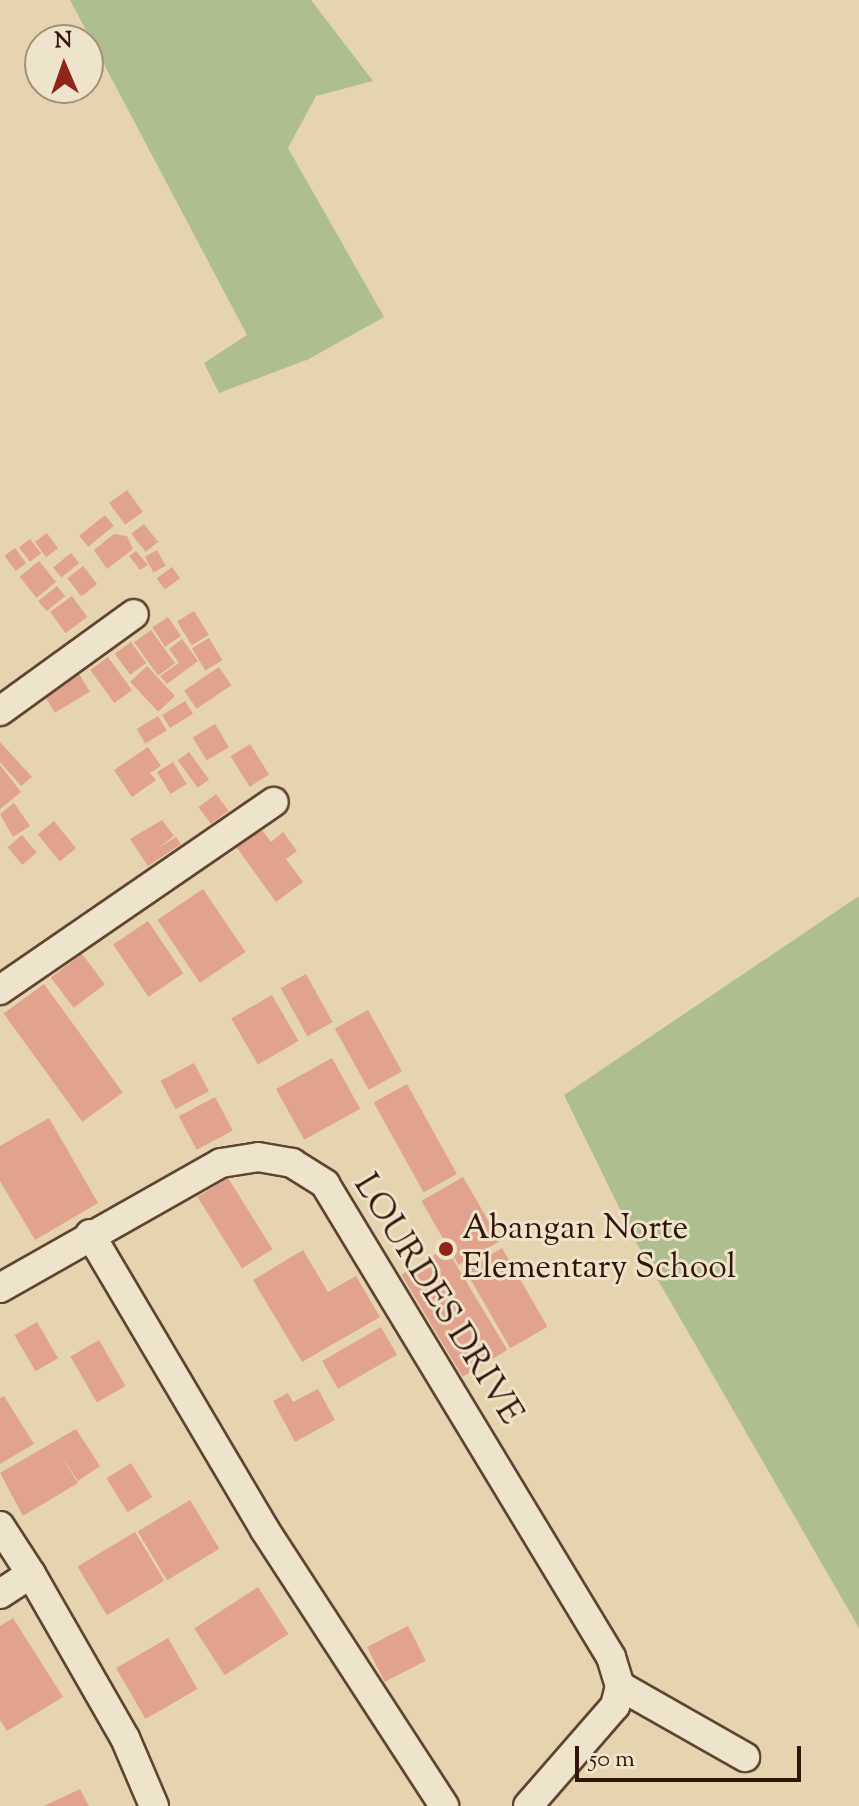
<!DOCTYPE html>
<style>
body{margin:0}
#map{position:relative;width:859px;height:1806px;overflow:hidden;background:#e5d4af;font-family:"Sorts Mill Goudy",serif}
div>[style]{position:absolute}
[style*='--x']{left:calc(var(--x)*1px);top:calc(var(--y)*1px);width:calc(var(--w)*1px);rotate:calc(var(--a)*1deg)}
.green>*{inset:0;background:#afbe8f}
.building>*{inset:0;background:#e1a38e;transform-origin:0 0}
.roads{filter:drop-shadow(2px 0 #604432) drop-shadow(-2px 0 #604432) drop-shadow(0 2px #604432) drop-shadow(0 -2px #604432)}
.minor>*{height:28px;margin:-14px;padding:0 14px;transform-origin:14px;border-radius:14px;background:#eee3cb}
.dots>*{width:22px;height:22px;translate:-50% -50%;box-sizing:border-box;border:4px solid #eee3cb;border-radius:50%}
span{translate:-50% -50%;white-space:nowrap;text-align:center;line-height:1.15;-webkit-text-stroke:6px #eee3cb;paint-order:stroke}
.poi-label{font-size:34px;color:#331408}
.left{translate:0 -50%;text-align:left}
.street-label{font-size:34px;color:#331408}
.north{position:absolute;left:24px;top:24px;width:80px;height:80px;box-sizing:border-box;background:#eee3cb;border:2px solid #a3907d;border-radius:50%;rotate:358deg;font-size:22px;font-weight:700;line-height:32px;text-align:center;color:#331408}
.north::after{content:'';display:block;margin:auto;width:28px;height:36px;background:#8f2418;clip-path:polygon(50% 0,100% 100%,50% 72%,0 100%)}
.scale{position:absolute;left:575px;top:1746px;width:226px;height:36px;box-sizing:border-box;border:4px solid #331408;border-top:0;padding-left:10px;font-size:24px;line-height:28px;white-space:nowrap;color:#331408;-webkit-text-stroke:6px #eee3cb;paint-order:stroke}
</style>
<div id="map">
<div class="green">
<i style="clip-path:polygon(70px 0,311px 0,373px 81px,316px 96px,288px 148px,384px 317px,309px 359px,219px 393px,204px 363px,247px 335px)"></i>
<i style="clip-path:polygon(859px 896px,859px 1628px,636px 1242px,564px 1095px)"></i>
</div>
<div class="building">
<i style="left:127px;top:490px;width:27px;height:22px;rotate:54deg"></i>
<i style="left:105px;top:515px;width:14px;height:33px;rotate:51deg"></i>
<i style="left:144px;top:524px;width:23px;height:16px;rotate:52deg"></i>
<i style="left:47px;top:533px;width:19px;height:15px;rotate:54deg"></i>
<i style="clip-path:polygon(114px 534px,127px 536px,133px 549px,107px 569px,94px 550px)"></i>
<i style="left:30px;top:539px;width:18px;height:14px;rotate:52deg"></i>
<i style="left:15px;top:548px;width:19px;height:13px;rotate:54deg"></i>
<i style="left:157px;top:550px;width:18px;height:14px;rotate:61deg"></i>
<i style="clip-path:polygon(136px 551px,148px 565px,140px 570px,129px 556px)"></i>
<i style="left:71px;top:553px;width:13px;height:23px;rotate:51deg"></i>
<i style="left:39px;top:561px;width:27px;height:25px;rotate:51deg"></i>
<i style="left:83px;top:566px;width:23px;height:20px;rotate:52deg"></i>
<i style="left:172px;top:567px;width:14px;height:19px;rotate:54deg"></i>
<i style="left:57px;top:586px;width:13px;height:24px;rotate:51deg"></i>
<i style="left:72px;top:596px;width:26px;height:27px;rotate:54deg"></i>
<i style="left:194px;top:611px;width:28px;height:20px;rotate:58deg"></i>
<i style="left:168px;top:617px;width:23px;height:19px;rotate:56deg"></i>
<i style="left:151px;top:630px;width:41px;height:21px;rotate:54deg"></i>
<i style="left:209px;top:638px;width:26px;height:20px;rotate:59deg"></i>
<i style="clip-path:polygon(182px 639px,198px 661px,167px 684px,160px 676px,179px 663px,169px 649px)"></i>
<i style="left:131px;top:642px;width:26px;height:20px;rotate:54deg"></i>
<i style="left:108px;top:657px;width:41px;height:22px;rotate:54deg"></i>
<i style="left:147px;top:666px;width:41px;height:23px;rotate:47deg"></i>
<i style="left:219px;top:667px;width:22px;height:42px;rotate:56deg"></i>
<i style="left:78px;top:672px;width:23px;height:41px;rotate:59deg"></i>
<i style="left:185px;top:701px;width:15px;height:27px;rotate:58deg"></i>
<i style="left:158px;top:716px;width:17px;height:25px;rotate:59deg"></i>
<i style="left:215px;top:724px;width:27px;height:26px;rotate:59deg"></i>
<i style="clip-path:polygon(0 742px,32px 777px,21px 786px,0 762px)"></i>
<i style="left:250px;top:744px;width:36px;height:23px;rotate:58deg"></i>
<i style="clip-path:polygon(148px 747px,161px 766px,150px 773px,156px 780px,132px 797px,114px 770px)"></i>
<i style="left:189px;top:752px;width:34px;height:14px;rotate:54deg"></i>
<i style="left:173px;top:762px;width:26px;height:19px;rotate:58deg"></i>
<i style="clip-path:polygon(0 765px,21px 792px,0 809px)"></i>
<i style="left:216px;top:794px;width:21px;height:22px;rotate:53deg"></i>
<i style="clip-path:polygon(14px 803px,30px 826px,13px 837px,0 814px)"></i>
<i style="clip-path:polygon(162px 820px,174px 836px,157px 849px,176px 837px,181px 844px,148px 866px,130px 839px)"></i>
<i style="left:54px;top:821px;width:35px;height:21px;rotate:51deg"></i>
<i style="clip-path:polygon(257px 823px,271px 842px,283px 832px,297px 851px,286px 859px,303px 882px,276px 902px,232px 841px)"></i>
<i style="left:22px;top:835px;width:23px;height:19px;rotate:50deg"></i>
<i style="left:203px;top:889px;width:76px;height:55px;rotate:56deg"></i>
<i style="left:148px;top:921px;width:63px;height:42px;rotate:56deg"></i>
<i style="left:82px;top:954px;width:38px;height:39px;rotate:53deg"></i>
<i style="left:306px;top:974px;width:55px;height:29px;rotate:61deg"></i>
<i style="left:44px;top:984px;width:134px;height:50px;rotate:54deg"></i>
<i style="left:272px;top:995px;width:53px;height:47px;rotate:60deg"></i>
<i style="left:368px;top:1010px;width:70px;height:38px;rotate:61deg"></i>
<i style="left:332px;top:1058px;width:58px;height:64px;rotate:61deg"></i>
<i style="left:194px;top:1063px;width:32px;height:38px;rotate:62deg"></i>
<i style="left:407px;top:1084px;width:103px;height:38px;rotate:61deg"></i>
<i style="left:215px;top:1097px;width:38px;height:41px;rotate:62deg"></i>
<i style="clip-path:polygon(49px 1118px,98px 1203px,35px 1240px,0 1181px,0 1146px)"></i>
<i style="left:463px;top:1177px;width:74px;height:48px;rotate:60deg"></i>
<i style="left:228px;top:1178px;width:84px;height:36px;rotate:58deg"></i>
<i style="left:446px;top:1248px;width:119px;height:52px;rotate:59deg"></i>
<i style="left:502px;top:1248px;width:91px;height:43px;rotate:60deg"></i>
<i style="clip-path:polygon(303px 1250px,328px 1292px,356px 1276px,380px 1317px,302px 1362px,253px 1280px)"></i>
<i style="left:37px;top:1322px;width:42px;height:26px;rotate:60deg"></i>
<i style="left:381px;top:1327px;width:32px;height:68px;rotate:60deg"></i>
<i style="left:99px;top:1340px;width:53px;height:33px;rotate:60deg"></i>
<i style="clip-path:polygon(318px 1389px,335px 1420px,295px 1442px,273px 1401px,288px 1393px,293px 1402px)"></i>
<i style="clip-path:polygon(4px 1396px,34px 1444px,0 1464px,0 1398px)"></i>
<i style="clip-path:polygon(76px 1429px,100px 1466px,78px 1481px,60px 1455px,78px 1483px,23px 1516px,0 1473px)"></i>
<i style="left:131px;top:1463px;width:40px;height:29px;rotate:58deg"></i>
<i style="left:190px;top:1500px;width:57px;height:61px;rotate:59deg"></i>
<i style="left:135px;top:1532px;width:57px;height:67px;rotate:59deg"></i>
<i style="left:258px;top:1587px;width:56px;height:76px;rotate:57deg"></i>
<i style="clip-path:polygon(13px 1618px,63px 1697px,7px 1731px,0 1720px,0 1626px)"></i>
<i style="left:408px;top:1626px;width:39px;height:46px;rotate:63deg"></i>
<i style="left:168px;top:1638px;width:59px;height:60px;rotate:60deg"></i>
<i style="clip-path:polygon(80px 1789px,89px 1806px,44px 1806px)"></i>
</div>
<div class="roads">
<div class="minor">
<i style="--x:0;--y:711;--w:165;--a:-35.9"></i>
<i style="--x:0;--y:990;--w:332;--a:-34.5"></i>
<i style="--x:90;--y:1234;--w:344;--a:59.4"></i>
<i style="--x:265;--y:1530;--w:329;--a:57"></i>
<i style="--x:0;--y:1288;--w:254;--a:-29.5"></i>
<i style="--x:221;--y:1163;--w:37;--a:-9"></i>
<i style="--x:258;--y:1157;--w:35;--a:10"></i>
<i style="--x:292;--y:1163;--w:39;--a:32"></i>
<i style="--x:325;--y:1184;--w:553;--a:58.84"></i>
<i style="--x:611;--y:1657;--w:30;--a:73"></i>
<i style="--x:0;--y:1526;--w:57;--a:57.1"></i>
<i style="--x:0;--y:1594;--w:37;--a:-33"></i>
<i style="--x:31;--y:1574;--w:189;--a:60.2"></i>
<i style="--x:125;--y:1738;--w:74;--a:66.9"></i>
<i style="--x:620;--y:1686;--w:144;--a:29.6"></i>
<i style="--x:528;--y:1806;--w:133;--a:-49"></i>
<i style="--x:615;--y:1706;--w:21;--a:-76"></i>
</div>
</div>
<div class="dots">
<i style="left:446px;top:1249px;background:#8f2418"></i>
</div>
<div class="poi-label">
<span class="left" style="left:462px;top:1249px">Abangan Norte<br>Elementary School</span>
</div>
<div class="street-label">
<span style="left:437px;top:1300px;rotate:58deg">LOURDES DRIVE</span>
</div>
<div class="north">N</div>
<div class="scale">50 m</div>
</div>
